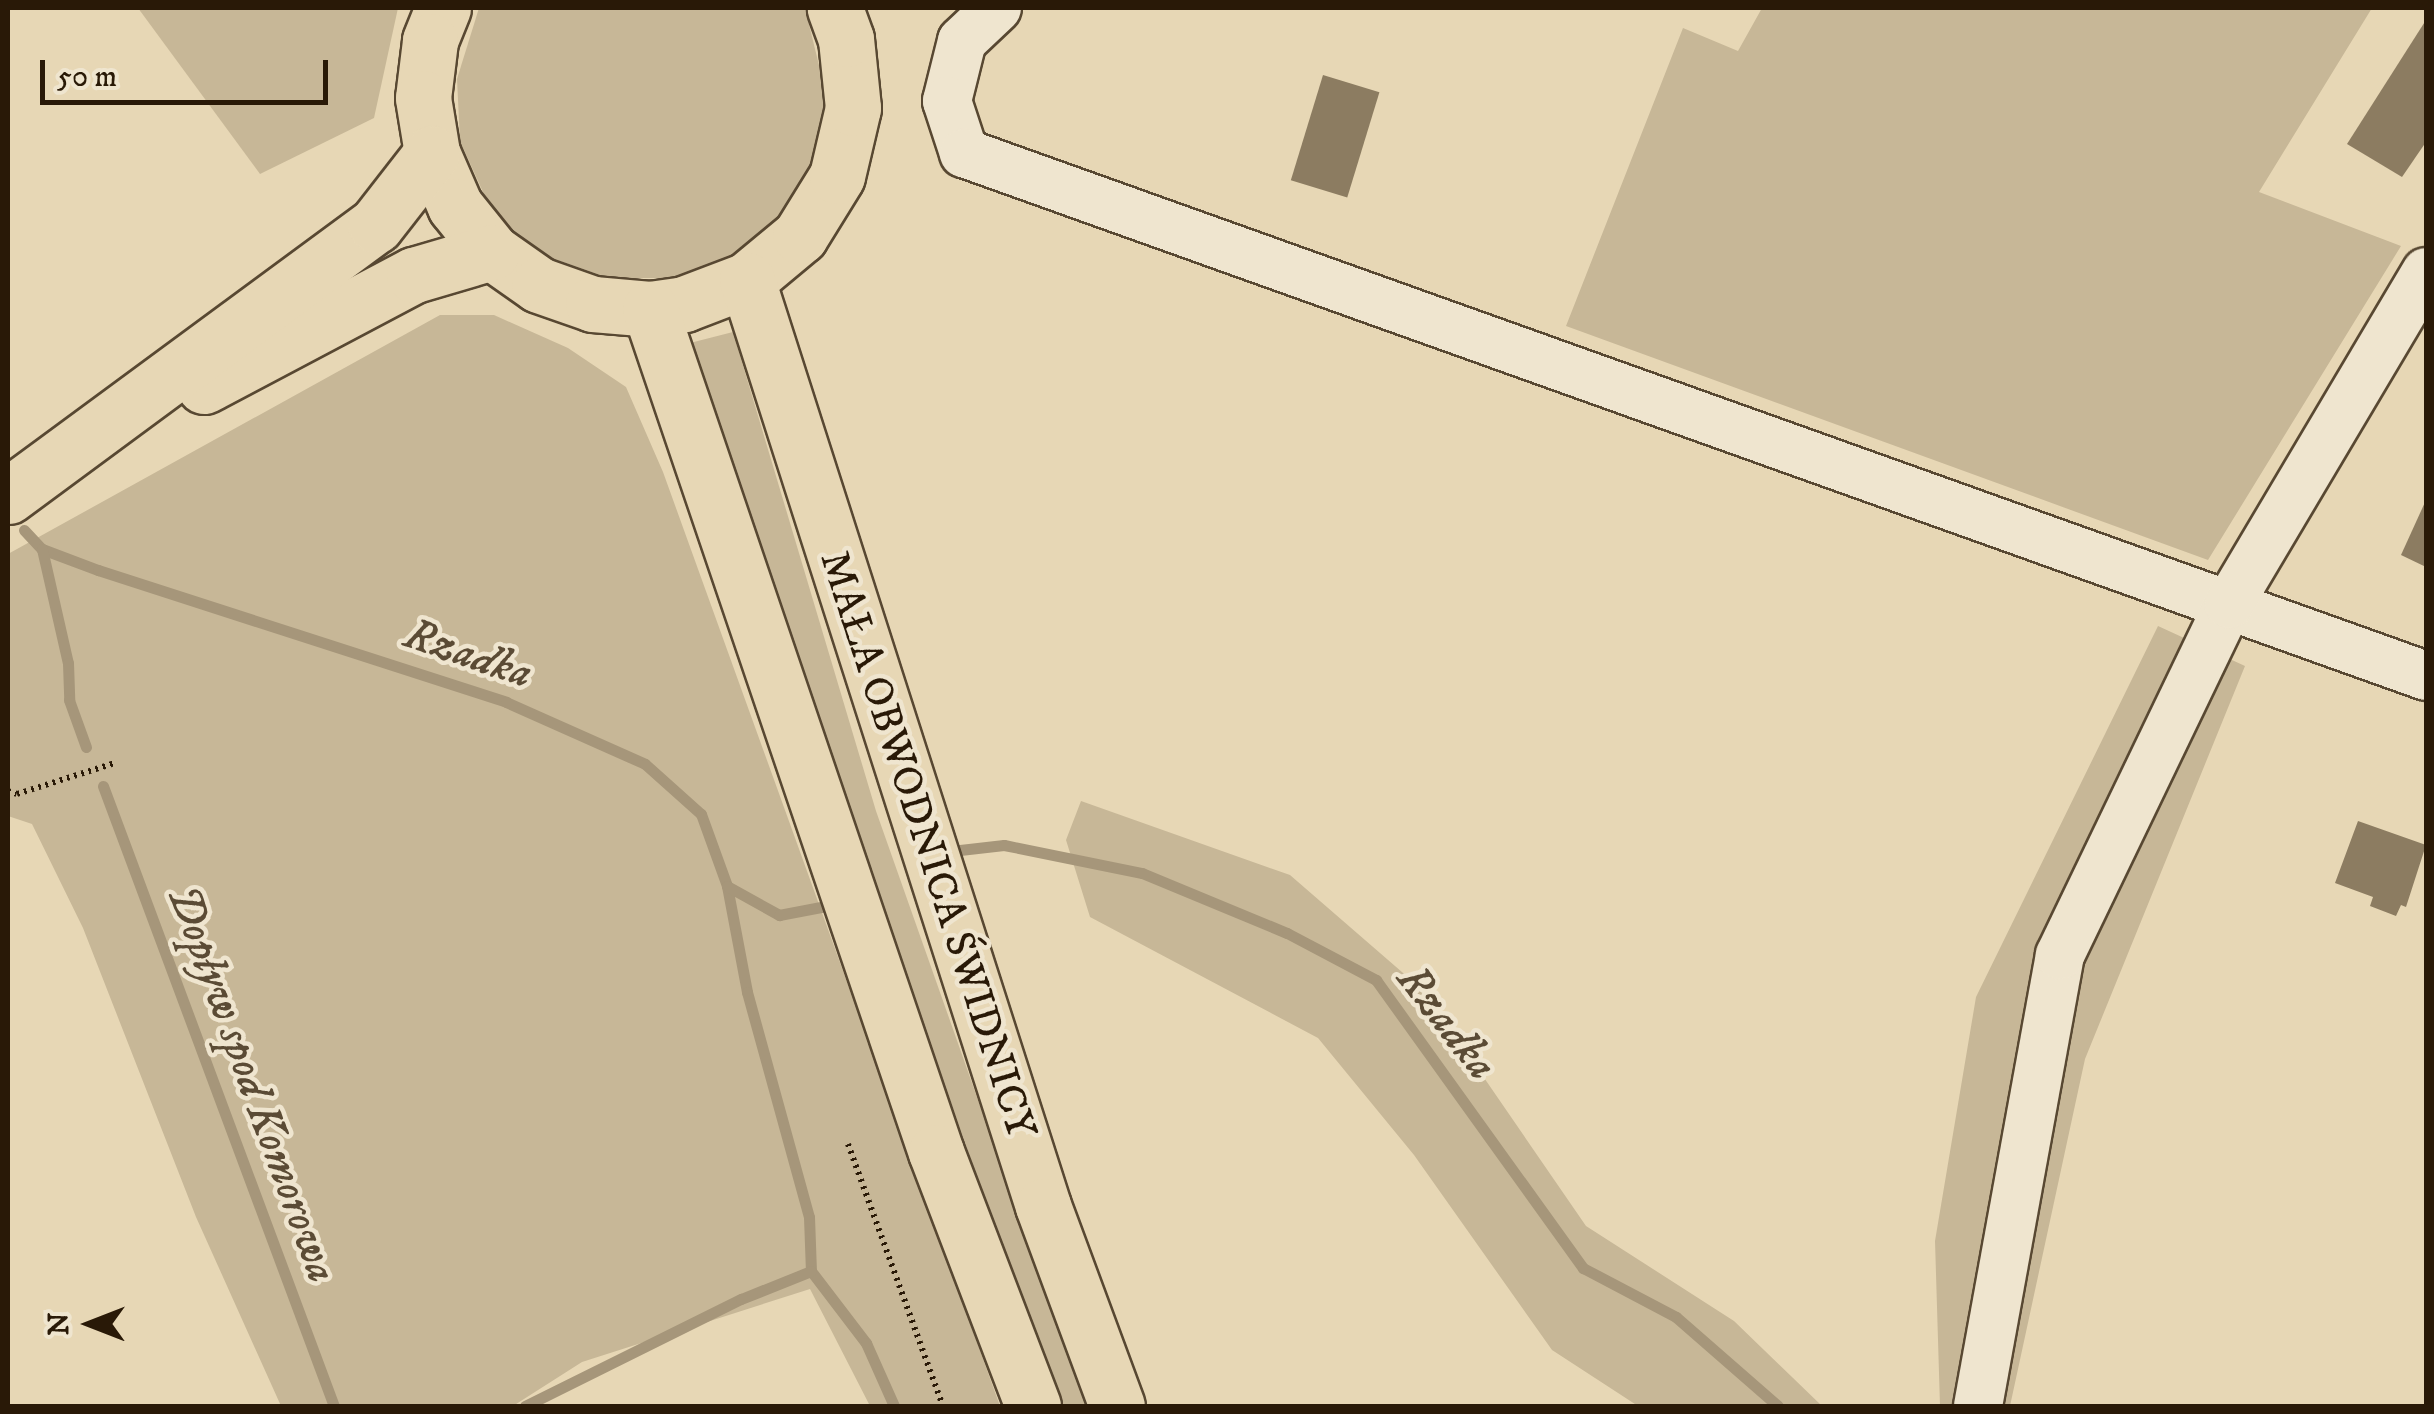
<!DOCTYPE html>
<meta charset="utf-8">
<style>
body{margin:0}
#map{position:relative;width:2434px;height:1414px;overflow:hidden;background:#e7d7b5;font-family:"IM FELL DW Pica",serif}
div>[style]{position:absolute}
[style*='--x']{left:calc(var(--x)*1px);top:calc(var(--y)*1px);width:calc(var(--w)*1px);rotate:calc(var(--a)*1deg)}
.green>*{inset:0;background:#c7b797}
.stream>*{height:11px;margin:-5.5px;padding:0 5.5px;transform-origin:5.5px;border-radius:5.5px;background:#a6967a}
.building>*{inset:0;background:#8c7c61;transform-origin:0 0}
.path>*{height:6px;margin-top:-3px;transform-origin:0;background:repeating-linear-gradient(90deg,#291907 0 2.5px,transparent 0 7.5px)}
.roads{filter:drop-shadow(2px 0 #584832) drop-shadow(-2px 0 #584832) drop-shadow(0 2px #584832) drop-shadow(0 -2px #584832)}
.minor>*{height:48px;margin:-24px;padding:0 24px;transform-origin:24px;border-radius:24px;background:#efe5cf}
.major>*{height:55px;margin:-27.5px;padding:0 27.5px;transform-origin:27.5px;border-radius:27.5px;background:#e7d7b5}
span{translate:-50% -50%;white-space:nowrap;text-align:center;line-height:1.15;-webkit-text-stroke:9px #efe5cf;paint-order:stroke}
.street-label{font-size:42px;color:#291907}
.water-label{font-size:45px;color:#5b4b35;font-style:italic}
.frame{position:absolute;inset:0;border:10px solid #291907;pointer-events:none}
.north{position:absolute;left:40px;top:1274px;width:100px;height:100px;-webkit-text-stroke:8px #efe5cf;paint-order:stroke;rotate:270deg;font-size:28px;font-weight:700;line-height:40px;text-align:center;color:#291907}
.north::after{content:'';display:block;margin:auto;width:35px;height:45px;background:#291907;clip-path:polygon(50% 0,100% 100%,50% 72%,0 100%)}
.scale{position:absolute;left:40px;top:60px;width:288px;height:45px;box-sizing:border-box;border:5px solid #291907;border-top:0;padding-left:12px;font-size:30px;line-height:35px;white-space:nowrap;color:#291907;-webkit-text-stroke:8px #efe5cf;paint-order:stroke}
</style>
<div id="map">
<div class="green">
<i style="clip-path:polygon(138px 8px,398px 8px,374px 118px,260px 174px)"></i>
<i style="clip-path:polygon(479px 8px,805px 8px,826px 94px,809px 177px,770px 230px,738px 255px,681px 278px,609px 278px,548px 257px,513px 233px,487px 201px,460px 141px,457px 79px)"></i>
<i style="clip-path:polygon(1762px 8px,2372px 8px,2259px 192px,2401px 246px,2208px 560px,1566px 326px,1683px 28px,1738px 51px)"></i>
<i style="clip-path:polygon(440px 315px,494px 315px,568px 348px,626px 387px,663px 472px,1000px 1406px,870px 1406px,810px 1289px,582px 1362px,513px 1406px,281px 1406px,196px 1217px,83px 928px,32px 824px,8px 816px,8px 554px)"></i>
<i style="clip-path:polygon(733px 332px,876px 811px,1086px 1406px,1057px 1406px,686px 344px)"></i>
<i style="clip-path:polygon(2158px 626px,2245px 666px,2085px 1059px,2010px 1406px,1940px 1406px,1935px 1241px,1976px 997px)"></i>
<i style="clip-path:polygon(1081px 801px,1290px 875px,1425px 992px,1586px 1226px,1734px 1321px,1822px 1406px,1638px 1406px,1552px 1350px,1414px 1155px,1318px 1038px,1090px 917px,1066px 840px)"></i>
</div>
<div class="stream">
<i style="--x:24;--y:530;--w:26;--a:47"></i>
<i style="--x:42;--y:549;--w:60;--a:20.6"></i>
<i style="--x:98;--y:570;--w:429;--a:17.9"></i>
<i style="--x:506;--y:702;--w:152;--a:24"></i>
<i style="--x:645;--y:764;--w:75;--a:41.8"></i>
<i style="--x:701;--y:814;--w:77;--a:70.1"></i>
<i style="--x:727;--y:886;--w:108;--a:79.3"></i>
<i style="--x:747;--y:992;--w:233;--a:74.6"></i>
<i style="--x:809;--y:1217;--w:54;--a:87.9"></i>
<i style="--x:811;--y:1271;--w:91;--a:52.6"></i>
<i style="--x:866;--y:1343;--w:69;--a:66"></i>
<i style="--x:42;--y:549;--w:117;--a:77.2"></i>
<i style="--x:68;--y:663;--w:37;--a:88"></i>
<i style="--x:69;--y:700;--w:50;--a:70.1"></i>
<i style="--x:103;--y:786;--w:662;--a:69.57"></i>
<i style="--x:960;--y:850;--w:44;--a:-6.5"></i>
<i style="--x:1004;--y:845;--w:141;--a:11.5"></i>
<i style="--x:1142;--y:873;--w:157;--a:22.5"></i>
<i style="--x:1287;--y:933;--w:101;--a:27.8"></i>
<i style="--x:1376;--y:980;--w:355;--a:54.3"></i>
<i style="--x:1583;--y:1268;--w:105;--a:27.8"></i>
<i style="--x:1676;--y:1317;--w:135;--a:41.1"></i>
<i style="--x:727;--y:886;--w:60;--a:29.1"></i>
<i style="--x:779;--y:915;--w:48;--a:-10.8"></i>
<i style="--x:525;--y:1406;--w:241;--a:-26.4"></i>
<i style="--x:741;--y:1299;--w:75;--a:-21.8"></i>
</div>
<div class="building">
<i style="clip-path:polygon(2426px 20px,2426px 142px,2402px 177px,2347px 144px)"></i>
<i style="left:1323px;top:75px;width:59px;height:110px;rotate:17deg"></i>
<i style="clip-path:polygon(2426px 500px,2426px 567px,2401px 555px)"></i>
<i style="clip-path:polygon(2358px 821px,2426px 845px,2406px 907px,2401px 905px,2396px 916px,2370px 906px,2373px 897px,2335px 883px)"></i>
</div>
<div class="path">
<i style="--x:8;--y:791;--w:9;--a:18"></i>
<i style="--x:17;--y:794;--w:103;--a:-17.6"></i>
<i style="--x:848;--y:1144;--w:279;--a:70.1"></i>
</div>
<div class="roads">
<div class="minor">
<i style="--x:997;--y:8;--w:48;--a:136.7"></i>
<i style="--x:962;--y:41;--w:62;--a:104"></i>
<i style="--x:947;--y:101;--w:55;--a:71.9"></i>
<i style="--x:964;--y:153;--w:1553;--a:19.68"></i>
<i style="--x:1978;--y:1406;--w:458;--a:-79.7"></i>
<i style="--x:2060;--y:955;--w:390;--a:-64.3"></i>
<i style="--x:2229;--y:604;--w:386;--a:-59.3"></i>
</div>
<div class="major">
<i style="--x:443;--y:8;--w:35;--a:112"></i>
<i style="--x:430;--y:41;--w:57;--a:97"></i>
<i style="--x:423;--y:98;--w:56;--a:80.7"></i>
<i style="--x:432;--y:153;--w:58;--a:66.5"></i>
<i style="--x:455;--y:206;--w:59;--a:51.2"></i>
<i style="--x:492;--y:252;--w:57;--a:35.1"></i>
<i style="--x:539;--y:285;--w:57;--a:19.4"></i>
<i style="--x:593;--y:304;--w:57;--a:5"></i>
<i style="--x:650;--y:309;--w:34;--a:-8"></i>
<i style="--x:684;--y:304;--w:67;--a:-20.9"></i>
<i style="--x:747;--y:280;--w:69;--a:-39.7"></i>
<i style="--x:800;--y:236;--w:70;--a:-58.3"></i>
<i style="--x:837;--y:176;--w:70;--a:-76.8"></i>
<i style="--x:853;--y:108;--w:69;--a:-95.8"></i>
<i style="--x:846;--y:39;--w:33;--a:-110"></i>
<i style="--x:747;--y:280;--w:972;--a:72.27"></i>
<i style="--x:1043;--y:1206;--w:213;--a:69.7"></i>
<i style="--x:650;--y:309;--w:890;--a:71.26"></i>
<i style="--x:936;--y:1152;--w:272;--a:69.1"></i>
<i style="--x:204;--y:386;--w:238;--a:-27.9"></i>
<i style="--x:414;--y:275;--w:81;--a:-16.4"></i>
<i style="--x:8;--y:496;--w:457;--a:-36.4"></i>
<i style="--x:376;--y:225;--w:91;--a:-52.1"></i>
</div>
</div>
<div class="street-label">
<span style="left:927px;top:845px;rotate:72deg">MAŁA OBWODNICA ŚWIDNICY</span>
</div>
<div class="water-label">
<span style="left:468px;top:655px;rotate:19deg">Rzadka</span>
<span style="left:1446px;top:1023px;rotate:52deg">Rzadka</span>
<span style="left:251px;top:1084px;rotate:70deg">Dopływ spod Komorowa</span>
</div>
<div class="frame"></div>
<div class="north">N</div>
<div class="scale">50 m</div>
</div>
